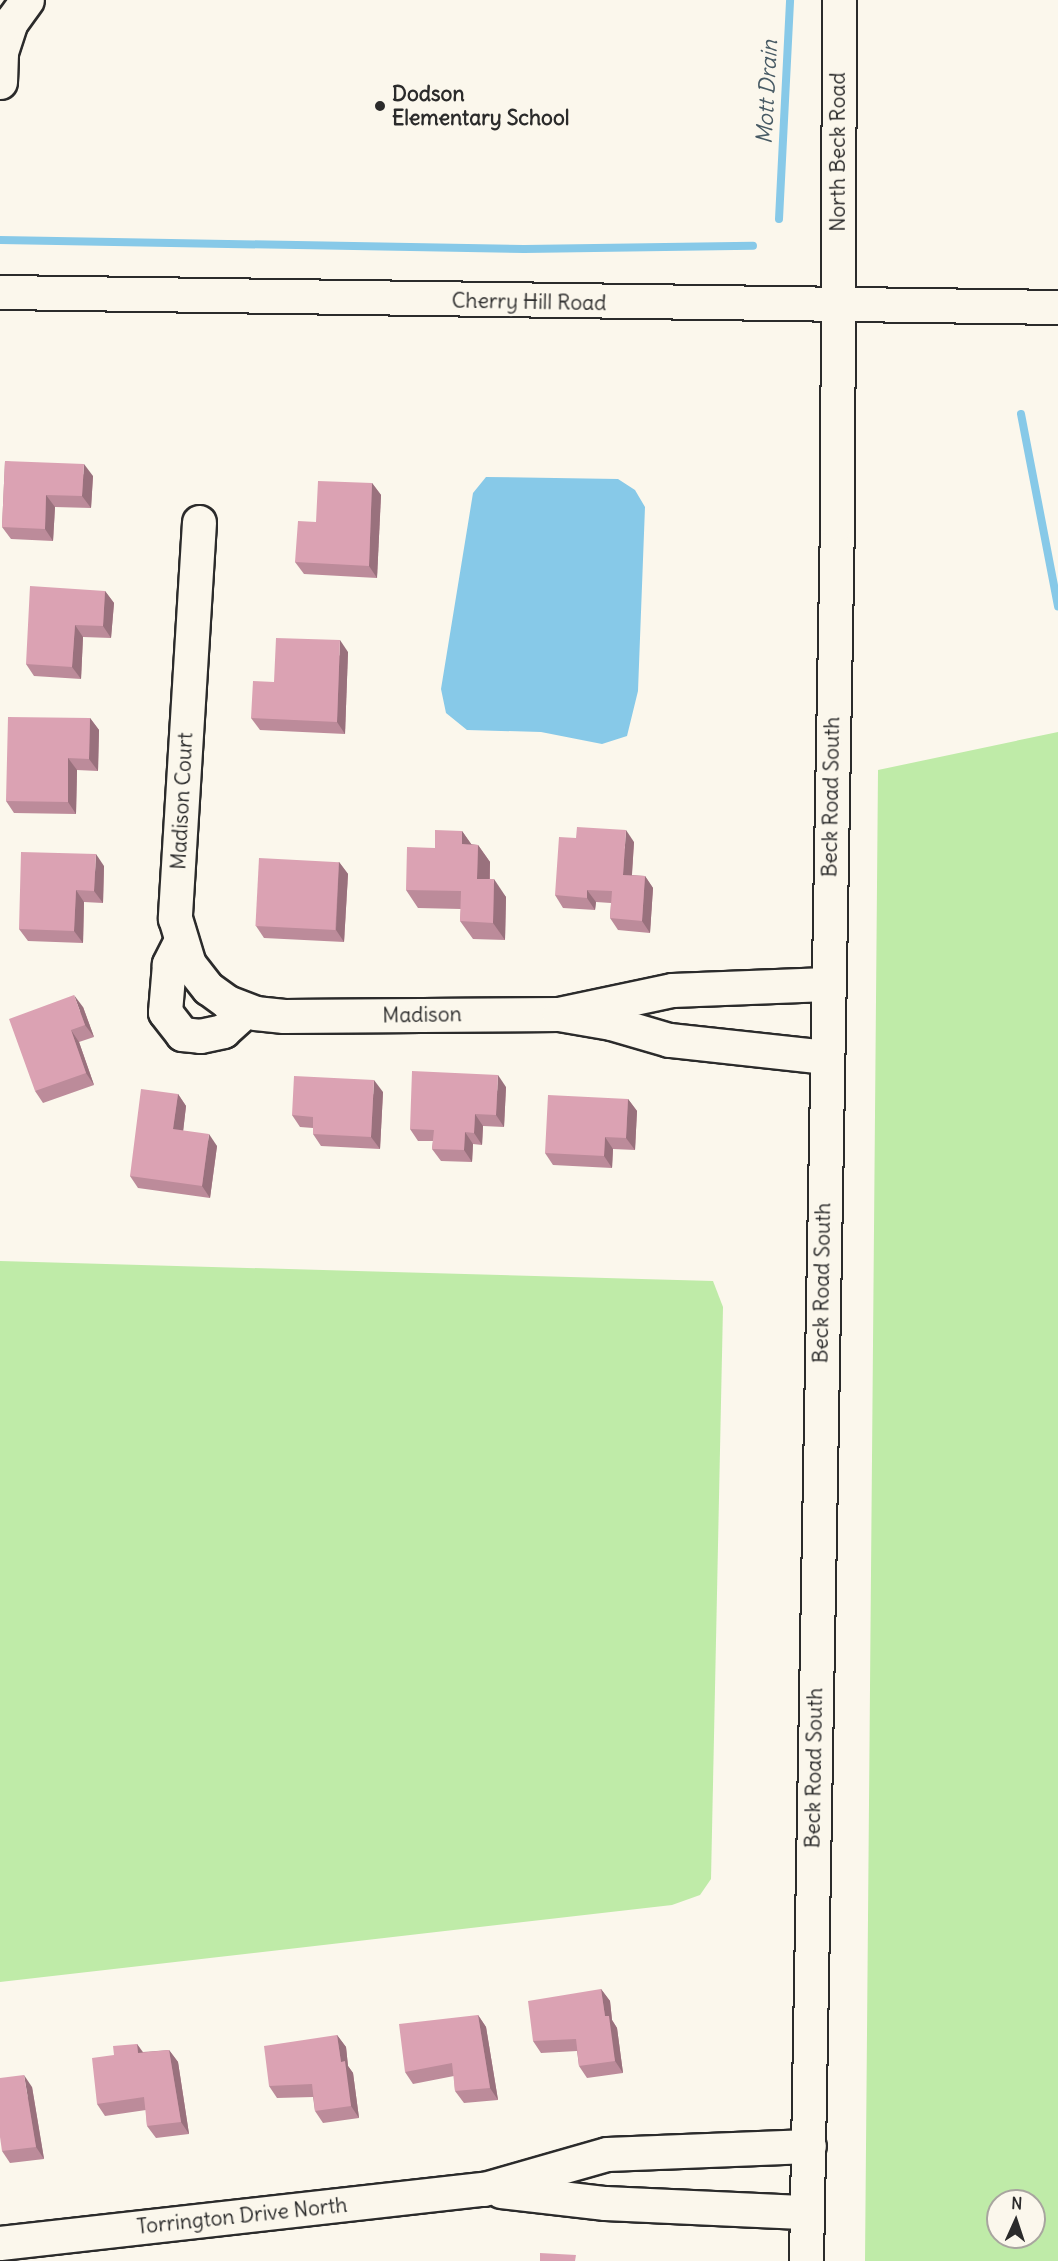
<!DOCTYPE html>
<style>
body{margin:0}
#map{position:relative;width:1058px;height:2261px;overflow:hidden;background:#fbf7ec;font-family:Delius,sans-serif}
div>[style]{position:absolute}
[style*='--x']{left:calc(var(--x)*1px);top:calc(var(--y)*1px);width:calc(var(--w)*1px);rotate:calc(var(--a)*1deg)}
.green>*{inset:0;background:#bfeba8}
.water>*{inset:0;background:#87c9e8}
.stream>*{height:8px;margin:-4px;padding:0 4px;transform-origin:4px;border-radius:4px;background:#87c9e8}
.roads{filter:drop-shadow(2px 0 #2b2b2b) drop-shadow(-2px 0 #2b2b2b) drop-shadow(0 2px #2b2b2b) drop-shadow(0 -2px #2b2b2b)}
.minor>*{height:33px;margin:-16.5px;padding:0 16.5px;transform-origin:16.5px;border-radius:16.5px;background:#fbf7ec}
.major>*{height:33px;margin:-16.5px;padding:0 16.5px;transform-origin:16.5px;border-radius:16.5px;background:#fbf7ec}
.wall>*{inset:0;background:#bc8b9a}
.shaded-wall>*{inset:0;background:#99717d}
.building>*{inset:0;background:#dba2b3;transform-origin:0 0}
.dots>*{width:16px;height:16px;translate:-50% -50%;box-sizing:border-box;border:3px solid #fbf7ec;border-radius:50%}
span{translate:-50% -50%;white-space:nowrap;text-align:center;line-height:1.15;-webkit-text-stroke:4.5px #fbf7ec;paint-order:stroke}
.poi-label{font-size:21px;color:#2b2b2b;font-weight:700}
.left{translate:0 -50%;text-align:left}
.street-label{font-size:21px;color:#2b2b2b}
.water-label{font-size:22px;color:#475a64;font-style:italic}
.north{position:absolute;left:986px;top:2189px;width:60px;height:60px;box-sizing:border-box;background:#fbf7ec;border:2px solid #a8a59f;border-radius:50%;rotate:3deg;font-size:16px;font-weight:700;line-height:24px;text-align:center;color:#2b2b2b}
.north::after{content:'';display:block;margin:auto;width:21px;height:27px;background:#2b2b2b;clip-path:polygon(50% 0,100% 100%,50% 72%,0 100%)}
</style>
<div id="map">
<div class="green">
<i style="clip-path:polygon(evenodd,1058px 732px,1058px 2261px,865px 2261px,878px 770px,1058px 732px,998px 2201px,1034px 2201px,1034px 2237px,998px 2237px,998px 2201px)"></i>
<i style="clip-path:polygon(0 1261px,713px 1281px,723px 1307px,711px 1879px,700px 1895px,672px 1905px,0 1982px)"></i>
</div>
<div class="water">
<i style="clip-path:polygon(486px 477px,618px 479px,635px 490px,645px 507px,638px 691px,627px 736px,602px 744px,541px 732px,467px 730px,446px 713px,441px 689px,473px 493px)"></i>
</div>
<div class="stream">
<i style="--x:779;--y:219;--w:219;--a:-87.1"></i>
<i style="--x:0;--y:240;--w:524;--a:0.98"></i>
<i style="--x:524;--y:249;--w:229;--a:-0.8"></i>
<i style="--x:1021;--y:414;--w:196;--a:79.1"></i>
</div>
<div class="roads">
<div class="minor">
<i style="--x:0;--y:82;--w:30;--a:-88"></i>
<i style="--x:1;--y:52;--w:32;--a:-72"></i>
<i style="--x:11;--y:22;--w:27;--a:-54"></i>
<i style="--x:199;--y:522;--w:397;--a:93.5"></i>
<i style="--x:175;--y:918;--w:48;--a:73.1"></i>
<i style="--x:189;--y:964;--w:31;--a:52"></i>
<i style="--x:208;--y:988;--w:24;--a:36"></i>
<i style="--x:227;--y:1002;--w:30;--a:21"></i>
<i style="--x:255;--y:1013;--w:29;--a:6"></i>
<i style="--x:284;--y:1016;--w:275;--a:-0.4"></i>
<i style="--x:180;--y:942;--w:25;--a:117"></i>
<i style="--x:169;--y:964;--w:48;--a:94.8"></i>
<i style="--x:165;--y:1012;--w:28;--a:52"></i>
<i style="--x:182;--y:1034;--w:18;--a:6"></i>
<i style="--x:200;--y:1036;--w:24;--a:-12"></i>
<i style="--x:223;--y:1031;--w:31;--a:-42"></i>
<i style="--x:826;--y:1057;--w:158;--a:-173.8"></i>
<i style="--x:669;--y:1040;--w:60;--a:-163.7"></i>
<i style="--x:611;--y:1023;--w:53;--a:-170.2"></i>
<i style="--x:559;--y:1014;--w:116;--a:-12"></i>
<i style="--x:672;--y:990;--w:155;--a:-2.2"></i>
<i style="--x:501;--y:2191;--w:105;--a:6.6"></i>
<i style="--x:605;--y:2203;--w:202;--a:2.6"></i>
<i style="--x:0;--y:2243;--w:487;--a:-6.4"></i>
<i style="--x:484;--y:2189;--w:128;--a:-15.9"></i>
<i style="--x:607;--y:2154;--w:202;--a:-2.3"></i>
</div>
<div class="major">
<i style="--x:0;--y:292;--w:1058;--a:0.81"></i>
<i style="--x:806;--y:2261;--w:1738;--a:-88.98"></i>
<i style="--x:837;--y:523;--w:523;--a:-89.78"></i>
</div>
</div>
<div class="wall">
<i style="clip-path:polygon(5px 461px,93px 476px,91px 508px,55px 507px,53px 541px,11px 539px,2px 527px)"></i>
<i style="clip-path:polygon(372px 483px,381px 495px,377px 578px,304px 574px,295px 562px,316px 522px)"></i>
<i style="clip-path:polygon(105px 591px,114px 603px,111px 638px,83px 637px,81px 679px,34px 676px,26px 664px)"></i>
<i style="clip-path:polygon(348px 652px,345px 734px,260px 730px,251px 718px,274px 682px)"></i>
<i style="clip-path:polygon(90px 718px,99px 730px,98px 771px,77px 770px,76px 814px,14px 813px,6px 801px)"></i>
<i style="clip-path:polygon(462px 831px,471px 844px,478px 845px,490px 862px,490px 879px,506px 897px,505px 940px,473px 939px,460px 921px,461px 909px,418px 908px,406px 890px,435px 848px)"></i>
<i style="clip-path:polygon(634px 842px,632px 875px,645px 876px,653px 888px,650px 933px,618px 930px,610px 918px,611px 903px,596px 902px,595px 910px,563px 908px,555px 895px)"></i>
<i style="clip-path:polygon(339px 862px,348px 874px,344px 942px,264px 938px,256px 926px)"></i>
<i style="clip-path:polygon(104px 866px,103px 903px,84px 902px,83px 943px,28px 941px,19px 929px)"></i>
<i style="clip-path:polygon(83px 1007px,94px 1037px,79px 1042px,94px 1085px,43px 1103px,35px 1091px)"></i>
<i style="clip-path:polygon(506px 1087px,504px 1127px,483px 1126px,482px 1145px,473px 1144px,472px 1162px,441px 1161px,432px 1149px,433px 1141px,418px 1141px,410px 1129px)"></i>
<i style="clip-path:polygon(383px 1092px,380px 1149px,321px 1146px,313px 1134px,313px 1128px,300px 1127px,292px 1115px)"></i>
<i style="clip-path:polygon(178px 1094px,186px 1106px,183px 1131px,217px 1146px,210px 1198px,138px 1188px,130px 1176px)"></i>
<i style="clip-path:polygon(628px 1099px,637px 1111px,635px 1150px,613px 1149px,612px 1168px,553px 1165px,545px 1153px)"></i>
<i style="clip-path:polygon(601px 1989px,610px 2001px,612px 2020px,617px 2028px,623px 2073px,587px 2078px,579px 2066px,577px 2051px,541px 2053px,533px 2041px)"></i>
<i style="clip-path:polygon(478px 2015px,486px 2027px,498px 2100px,464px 2103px,455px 2091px,454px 2076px,413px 2084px,405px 2072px)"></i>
<i style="clip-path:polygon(337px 2035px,346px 2047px,348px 2066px,353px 2073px,359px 2118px,323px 2123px,315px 2111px,313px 2097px,277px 2098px,269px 2086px)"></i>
<i style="clip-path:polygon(137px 2044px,143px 2052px,169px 2050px,178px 2062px,189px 2134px,156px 2138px,147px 2126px,146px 2110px,105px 2116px,97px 2104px,114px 2055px)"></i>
<i style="clip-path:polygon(32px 2087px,44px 2159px,10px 2163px,2px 2151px)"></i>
</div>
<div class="shaded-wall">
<i style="clip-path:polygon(84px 464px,93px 476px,91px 508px,82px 496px)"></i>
<i style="clip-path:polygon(372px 483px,381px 495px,377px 578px,369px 566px)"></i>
<i style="clip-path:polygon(46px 495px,55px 507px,53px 541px,45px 529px)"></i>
<i style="clip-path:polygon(105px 591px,114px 603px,111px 638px,103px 626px)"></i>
<i style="clip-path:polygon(75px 625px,83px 637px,81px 679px,72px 667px)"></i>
<i style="clip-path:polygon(340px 640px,348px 652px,345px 734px,337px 722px)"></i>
<i style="clip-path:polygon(90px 718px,99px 730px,98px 771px,89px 759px)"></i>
<i style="clip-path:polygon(68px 758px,77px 770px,76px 814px,68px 802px)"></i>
<i style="clip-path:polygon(626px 830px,634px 842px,631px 887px,623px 875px)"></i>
<i style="clip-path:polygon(462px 831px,474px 848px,462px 844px)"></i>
<i style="clip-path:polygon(478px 845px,490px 862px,489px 896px,477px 879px)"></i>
<i style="clip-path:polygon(96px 854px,104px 866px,103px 903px,94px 891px)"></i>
<i style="clip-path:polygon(339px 862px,348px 874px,344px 942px,336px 930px)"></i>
<i style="clip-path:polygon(645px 876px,653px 888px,650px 933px,642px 921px)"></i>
<i style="clip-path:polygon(494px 879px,506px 897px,505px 940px,493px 923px)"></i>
<i style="clip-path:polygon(76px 890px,84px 902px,83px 943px,74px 931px)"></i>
<i style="clip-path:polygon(587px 890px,596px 902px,595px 910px,587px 898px)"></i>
<i style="clip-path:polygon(74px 995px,83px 1007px,94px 1037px,85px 1025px)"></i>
<i style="clip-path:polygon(71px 1030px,79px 1042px,94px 1085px,86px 1073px)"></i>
<i style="clip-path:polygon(498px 1075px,506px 1087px,504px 1127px,496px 1115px)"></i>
<i style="clip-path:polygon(374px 1080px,383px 1092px,380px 1149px,371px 1137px)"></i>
<i style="clip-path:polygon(178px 1094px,186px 1106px,182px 1141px,173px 1129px)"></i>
<i style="clip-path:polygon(628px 1099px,637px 1111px,635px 1150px,626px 1138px)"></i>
<i style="clip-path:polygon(475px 1114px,483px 1126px,482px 1145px,474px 1133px)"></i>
<i style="clip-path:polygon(465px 1132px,473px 1144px,472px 1162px,464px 1150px)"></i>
<i style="clip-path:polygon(209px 1134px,217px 1146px,210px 1198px,202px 1186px)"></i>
<i style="clip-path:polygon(605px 1137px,613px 1149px,612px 1168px,604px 1156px)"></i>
<i style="clip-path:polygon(601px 1989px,610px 2001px,612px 2020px,617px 2028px,623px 2073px,615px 2061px,605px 2016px)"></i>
<i style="clip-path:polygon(478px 2015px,486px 2027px,498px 2100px,490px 2088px)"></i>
<i style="clip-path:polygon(337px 2035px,346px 2047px,348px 2066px,353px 2073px,359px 2118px,351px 2106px,341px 2062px)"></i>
<i style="clip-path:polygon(137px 2044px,145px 2056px,138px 2053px)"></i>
<i style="clip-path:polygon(169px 2050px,178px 2062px,189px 2134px,181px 2122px)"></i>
<i style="clip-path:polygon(24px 2075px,32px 2087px,44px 2159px,36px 2147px)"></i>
</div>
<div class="building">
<i style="clip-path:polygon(5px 461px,84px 464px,82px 496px,46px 495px,45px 529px,2px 527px)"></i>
<i style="clip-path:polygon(318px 481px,372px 483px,369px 566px,295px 562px,298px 521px,316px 522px)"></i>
<i style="clip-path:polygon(30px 586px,105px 591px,103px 626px,75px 625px,72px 667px,26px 664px)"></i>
<i style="clip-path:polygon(276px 638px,340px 640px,337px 722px,251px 718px,253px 681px,274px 682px)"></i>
<i style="clip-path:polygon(8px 717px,90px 718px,89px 759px,68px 758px,68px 802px,6px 801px)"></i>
<i style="clip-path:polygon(577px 827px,626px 830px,623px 875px,645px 876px,642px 921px,610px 918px,612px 891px,587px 890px,587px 898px,555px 895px,559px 837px,576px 838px)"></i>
<i style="clip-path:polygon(435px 830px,462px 831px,462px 844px,478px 845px,477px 879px,494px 879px,493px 923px,460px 921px,461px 891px,406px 890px,407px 847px,435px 848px)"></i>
<i style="clip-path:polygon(21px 852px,96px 854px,94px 891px,76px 890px,74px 931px,19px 929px)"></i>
<i style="left:259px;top:858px;width:80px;height:68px;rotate:3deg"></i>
<i style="clip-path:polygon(74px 995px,85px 1025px,71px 1030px,86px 1073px,35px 1091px,9px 1019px)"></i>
<i style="clip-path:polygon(412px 1071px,498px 1075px,496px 1115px,475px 1114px,474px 1133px,465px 1132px,464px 1150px,432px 1149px,434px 1130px,410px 1129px)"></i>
<i style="clip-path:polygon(294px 1076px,374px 1080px,371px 1137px,313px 1134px,313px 1117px,292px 1115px)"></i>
<i style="clip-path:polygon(141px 1089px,178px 1094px,173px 1129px,209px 1134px,202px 1186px,130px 1176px)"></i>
<i style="clip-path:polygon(548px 1095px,628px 1099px,626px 1138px,605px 1137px,604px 1156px,545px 1153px)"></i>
<i style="clip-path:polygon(601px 1989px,605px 2016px,609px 2016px,615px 2061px,579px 2066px,576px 2039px,533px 2041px,528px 2001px)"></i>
<i style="clip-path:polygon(478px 2015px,490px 2088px,455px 2091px,452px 2063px,405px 2072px,399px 2024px)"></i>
<i style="clip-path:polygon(337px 2035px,341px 2062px,345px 2061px,351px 2106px,315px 2111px,312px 2084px,269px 2086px,264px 2046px)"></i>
<i style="clip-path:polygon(137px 2044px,138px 2053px,169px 2050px,181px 2122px,147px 2126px,144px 2097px,97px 2104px,92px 2058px,114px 2055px,113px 2046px)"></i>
<i style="clip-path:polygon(24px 2075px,36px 2147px,2px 2151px,0 2137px,0 2078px)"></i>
<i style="clip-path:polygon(540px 2253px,576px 2255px,575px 2261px,540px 2261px)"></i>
</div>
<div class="dots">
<i style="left:380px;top:106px;background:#2b2b2b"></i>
</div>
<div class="poi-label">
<span class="left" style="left:392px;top:106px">Dodson<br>Elementary School</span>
</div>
<div class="street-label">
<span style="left:838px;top:152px;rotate:-90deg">North Beck Road</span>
<span style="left:529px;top:302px;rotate:1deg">Cherry Hill Road</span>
<span style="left:831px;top:797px;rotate:-89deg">Beck Road South</span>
<span style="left:182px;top:801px;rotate:-87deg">Madison Court</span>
<span style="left:422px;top:1015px;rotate:-1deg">Madison</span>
<span style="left:822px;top:1283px;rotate:-89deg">Beck Road South</span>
<span style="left:814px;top:1768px;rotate:-89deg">Beck Road South</span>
<span style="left:242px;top:2216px;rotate:-6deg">Torrington Drive North</span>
</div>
<div class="water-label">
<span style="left:767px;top:92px;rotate:-87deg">Mott Drain</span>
</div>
<div class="north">N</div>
</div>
